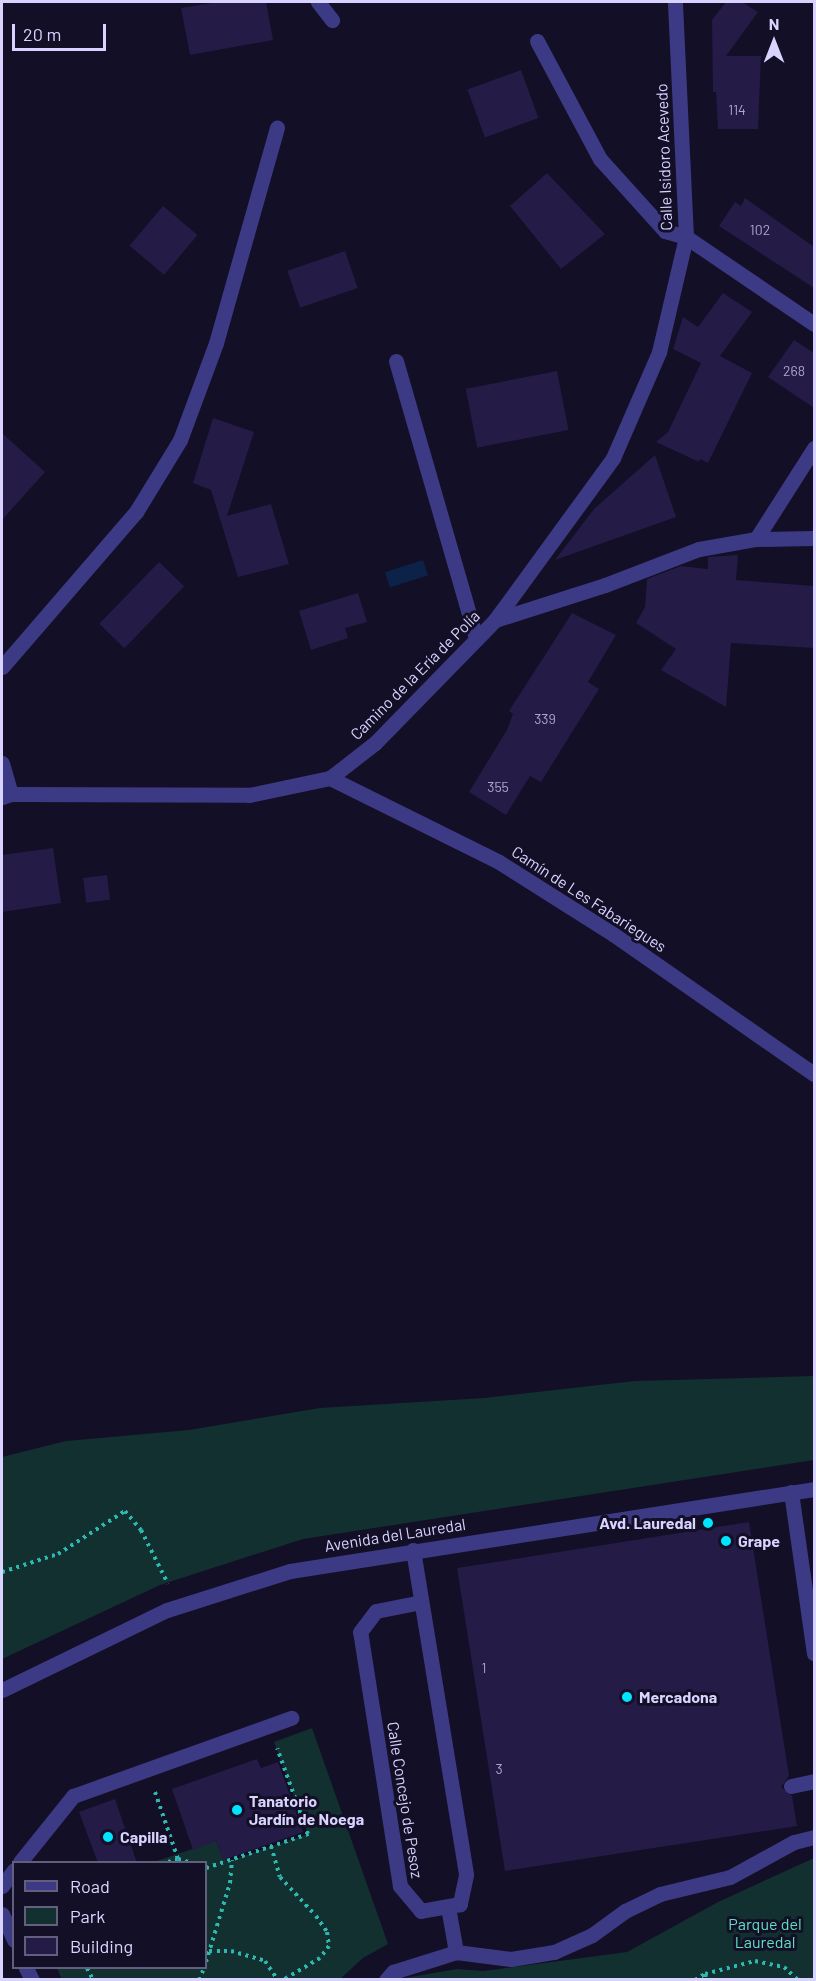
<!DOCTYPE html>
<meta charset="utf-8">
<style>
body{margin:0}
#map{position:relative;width:816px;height:1981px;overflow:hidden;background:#130f26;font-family:Barlow,sans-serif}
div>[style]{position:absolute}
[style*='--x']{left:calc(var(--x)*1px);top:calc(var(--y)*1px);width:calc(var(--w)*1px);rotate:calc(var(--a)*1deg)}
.green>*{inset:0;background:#12302f}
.water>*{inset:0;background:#0c2248;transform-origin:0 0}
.building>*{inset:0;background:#241b47;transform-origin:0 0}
.path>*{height:4px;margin-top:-2px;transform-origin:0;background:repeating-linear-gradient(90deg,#2fb8b0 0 3px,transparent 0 7.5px)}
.lane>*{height:15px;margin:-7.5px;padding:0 7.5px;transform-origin:7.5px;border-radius:7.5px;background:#3d3a85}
.street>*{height:15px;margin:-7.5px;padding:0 7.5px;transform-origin:7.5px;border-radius:7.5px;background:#3d3a85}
.dots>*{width:16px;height:16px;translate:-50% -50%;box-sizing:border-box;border:3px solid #130f26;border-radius:50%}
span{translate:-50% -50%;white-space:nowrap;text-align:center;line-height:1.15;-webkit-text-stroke:6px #130f26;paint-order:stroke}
.number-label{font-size:14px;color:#aca6d1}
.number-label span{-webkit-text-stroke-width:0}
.street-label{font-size:16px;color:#d9d4ff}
.poi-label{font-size:16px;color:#d9d4ff;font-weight:700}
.right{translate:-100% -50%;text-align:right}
.left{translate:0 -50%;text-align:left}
.park-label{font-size:16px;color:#5fe0c0}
.frame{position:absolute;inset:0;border:3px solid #d9d4ff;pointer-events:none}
.legend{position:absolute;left:12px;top:1861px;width:195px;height:108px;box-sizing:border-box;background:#130f26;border:2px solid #625e7d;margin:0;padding:8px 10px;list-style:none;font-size:18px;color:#d9d4ff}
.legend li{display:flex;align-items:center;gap:12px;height:30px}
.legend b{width:30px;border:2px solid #625e7d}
.north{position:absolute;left:744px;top:12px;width:60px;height:60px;-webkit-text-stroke:4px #130f26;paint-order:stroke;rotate:0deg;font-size:16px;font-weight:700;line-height:24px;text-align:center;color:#d9d4ff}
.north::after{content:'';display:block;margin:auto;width:21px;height:27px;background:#d9d4ff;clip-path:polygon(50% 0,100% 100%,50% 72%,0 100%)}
.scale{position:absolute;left:12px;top:24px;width:94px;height:27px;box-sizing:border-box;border:3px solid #d9d4ff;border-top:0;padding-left:8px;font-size:18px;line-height:21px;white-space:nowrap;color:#d9d4ff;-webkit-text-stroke:4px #130f26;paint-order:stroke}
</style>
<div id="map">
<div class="green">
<i style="clip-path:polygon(814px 1376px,814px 1460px,303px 1539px,160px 1585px,2px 1659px,2px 1457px,66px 1441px,189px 1430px,320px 1408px,484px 1398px,635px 1381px)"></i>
<i style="clip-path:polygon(312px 1728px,388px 1944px,363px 1958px,340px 1979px,62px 1980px,57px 1968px,206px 1968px,206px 1862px,154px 1862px,216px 1841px,223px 1859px,232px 1860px,308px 1834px,274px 1742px)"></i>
<i style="clip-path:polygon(814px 1858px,814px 1979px,399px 1979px,457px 1969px,483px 1971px,627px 1952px,718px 1902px)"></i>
</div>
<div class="water">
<i style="left:423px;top:560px;width:16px;height:40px;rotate:72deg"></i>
</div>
<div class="building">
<i style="clip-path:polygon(218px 2px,266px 2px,273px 40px,190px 55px,181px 8px)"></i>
<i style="clip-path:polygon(726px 2px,742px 2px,758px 12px,726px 56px,761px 56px,758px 129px,718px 129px,716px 92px,713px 92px,712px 20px)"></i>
<i style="left:521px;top:70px;width:51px;height:57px;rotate:70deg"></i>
<i style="clip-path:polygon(547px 173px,605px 234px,561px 269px,510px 206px)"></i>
<i style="clip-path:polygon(745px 198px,814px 247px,814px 288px,719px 226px,735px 202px,741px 206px)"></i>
<i style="left:163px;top:206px;width:45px;height:52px;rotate:40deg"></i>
<i style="left:345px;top:251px;width:39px;height:61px;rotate:71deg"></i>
<i style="clip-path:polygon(723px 293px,752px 312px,720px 356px,752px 373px,708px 463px,700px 459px,699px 462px,656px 442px,668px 432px,701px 363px,673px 349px,683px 317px,698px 327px)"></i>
<i style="clip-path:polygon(794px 340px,814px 353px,814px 408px,768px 377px)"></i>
<i style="left:557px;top:371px;width:60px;height:93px;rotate:79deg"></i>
<i style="clip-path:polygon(213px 418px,254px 432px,227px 516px,271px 504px,289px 564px,238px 577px,211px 490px,193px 483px)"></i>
<i style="clip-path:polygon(2px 433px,45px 472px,2px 520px)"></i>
<i style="clip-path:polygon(655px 455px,676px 517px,555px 560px,594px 509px)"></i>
<i style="clip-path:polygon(738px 555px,736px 580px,814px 586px,814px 648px,731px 643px,726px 707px,661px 670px,676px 649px,636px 623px,645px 607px,647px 579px,681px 566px,708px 569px,708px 557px)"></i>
<i style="left:159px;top:562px;width:35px;height:86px;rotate:44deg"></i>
<i style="clip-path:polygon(358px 593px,367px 622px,345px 628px,348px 638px,311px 650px,299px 611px)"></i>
<i style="clip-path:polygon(572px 613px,616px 635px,588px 682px,599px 689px,541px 782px,530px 776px,506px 815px,469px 792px,507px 730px,513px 714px,509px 711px)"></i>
<i style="clip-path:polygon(53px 848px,61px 903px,2px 912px,2px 855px)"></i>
<i style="left:107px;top:875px;width:25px;height:24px;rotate:83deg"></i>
<i style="clip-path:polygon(749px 1522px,789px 1776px,781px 1787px,792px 1796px,797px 1826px,505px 1871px,457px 1568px)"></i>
<i style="clip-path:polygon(257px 1759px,261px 1768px,278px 1762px,303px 1832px,223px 1860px,216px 1841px,193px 1850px,172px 1789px)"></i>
<i style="clip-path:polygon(115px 1799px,137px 1863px,98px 1863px,79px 1812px)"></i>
</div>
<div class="path">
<i style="--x:2;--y:1572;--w:59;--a:-17.8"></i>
<i style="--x:58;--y:1554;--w:80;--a:-32.7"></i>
<i style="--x:125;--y:1511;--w:25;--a:50"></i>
<i style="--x:141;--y:1530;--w:60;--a:63.4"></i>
<i style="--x:155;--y:1792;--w:71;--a:71.1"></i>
<i style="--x:178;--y:1859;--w:11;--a:15"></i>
<i style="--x:271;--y:1846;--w:32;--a:74"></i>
<i style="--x:280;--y:1877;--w:53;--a:47.3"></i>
<i style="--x:316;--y:1916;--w:19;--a:55"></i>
<i style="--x:327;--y:1932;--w:14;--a:82"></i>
<i style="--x:329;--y:1946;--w:15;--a:127"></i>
<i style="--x:320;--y:1958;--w:43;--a:149.3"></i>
<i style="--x:168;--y:1862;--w:10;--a:-17"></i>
<i style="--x:206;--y:1868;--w:108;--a:-18.4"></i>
<i style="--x:308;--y:1834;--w:91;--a:-109.8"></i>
<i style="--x:209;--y:1951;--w:22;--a:0"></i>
<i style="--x:231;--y:1951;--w:35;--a:16"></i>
<i style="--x:265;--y:1961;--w:23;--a:56"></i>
<i style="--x:206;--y:1962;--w:83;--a:-73.1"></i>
<i style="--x:230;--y:1883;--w:23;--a:-85"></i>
<i style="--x:87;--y:1968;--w:13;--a:63"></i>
<i style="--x:705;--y:1974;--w:52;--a:-14.6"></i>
<i style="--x:755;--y:1961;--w:30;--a:12"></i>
<i style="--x:784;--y:1967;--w:19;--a:43"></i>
<i style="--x:199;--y:1980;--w:13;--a:-67"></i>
<i style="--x:695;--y:1980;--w:12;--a:-31"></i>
<i style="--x:705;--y:1974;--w:6;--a:81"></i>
</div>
<div class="lane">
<i style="--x:318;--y:2;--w:23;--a:52"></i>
<i style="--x:396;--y:361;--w:289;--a:73.9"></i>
<i style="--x:791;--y:1786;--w:24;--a:-12"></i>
<i style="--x:20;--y:1862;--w:85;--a:-51.2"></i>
<i style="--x:73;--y:1796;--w:232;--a:-19.7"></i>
<i style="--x:2;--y:1886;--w:20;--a:-53"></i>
</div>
<div class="street">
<i style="--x:537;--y:41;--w:134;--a:61.9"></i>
<i style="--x:600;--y:159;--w:97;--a:47.9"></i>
<i style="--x:665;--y:231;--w:22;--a:16"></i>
<i style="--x:686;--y:237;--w:155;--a:34.2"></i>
<i style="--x:756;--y:539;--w:108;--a:-57.5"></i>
<i style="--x:495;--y:620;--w:200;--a:-53.9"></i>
<i style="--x:613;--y:458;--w:116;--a:-66.5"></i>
<i style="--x:659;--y:352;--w:118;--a:-76.8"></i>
<i style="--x:686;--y:237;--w:235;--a:-92.7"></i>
<i style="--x:2;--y:667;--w:205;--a:-49.2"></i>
<i style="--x:136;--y:512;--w:84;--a:-58.6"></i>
<i style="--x:180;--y:440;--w:103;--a:-69.6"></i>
<i style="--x:216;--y:343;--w:224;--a:-74.2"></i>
<i style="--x:2;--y:763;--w:32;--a:74"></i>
<i style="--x:330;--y:778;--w:189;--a:26.4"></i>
<i style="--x:499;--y:862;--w:135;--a:32.3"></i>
<i style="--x:613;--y:934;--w:245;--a:34.9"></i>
<i style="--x:2;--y:797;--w:9;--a:-18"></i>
<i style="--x:11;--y:794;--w:238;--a:0.2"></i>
<i style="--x:249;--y:795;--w:83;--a:-11.9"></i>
<i style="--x:330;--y:778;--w:57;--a:-37.9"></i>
<i style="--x:375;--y:743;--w:172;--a:-45.7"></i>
<i style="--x:495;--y:620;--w:115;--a:-17.7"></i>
<i style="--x:605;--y:585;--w:101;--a:-21"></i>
<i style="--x:699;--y:549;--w:58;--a:-10"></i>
<i style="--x:756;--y:539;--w:58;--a:-1"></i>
<i style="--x:791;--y:1492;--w:163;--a:81.9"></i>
<i style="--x:413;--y:1550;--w:329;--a:80.7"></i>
<i style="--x:466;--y:1875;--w:30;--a:102"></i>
<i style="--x:460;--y:1904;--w:40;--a:170"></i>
<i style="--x:421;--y:1911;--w:33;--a:-130"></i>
<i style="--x:400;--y:1886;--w:257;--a:-98.9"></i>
<i style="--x:360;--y:1632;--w:26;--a:-53"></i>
<i style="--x:376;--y:1611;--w:46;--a:-11.3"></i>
<i style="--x:2;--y:1690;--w:183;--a:-25.9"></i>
<i style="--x:167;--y:1610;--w:129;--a:-17.6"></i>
<i style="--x:290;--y:1571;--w:530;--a:-8.89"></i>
<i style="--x:448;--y:1907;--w:46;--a:79.9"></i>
<i style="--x:2;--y:1914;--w:29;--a:65"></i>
<i style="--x:26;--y:1968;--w:13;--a:63"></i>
<i style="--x:386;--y:1980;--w:11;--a:-49"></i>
<i style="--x:393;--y:1972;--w:66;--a:-17.6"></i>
<i style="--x:456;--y:1952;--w:55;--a:7.3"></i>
<i style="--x:511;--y:1959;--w:44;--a:-9.2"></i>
<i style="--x:554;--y:1952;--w:42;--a:-24.1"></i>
<i style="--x:592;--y:1935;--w:41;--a:-36"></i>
<i style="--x:625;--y:1911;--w:39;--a:-26"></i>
<i style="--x:660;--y:1894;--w:72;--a:-13.7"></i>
<i style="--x:730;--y:1877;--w:73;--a:-28.7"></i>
<i style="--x:794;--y:1842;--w:21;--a:-14"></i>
</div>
<div class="dots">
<i style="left:708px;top:1523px;background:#00e5ff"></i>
<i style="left:726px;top:1541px;background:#00e5ff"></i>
<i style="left:627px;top:1697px;background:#00e5ff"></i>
<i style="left:237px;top:1810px;background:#00e5ff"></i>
<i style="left:108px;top:1837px;background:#00e5ff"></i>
</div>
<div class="number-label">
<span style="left:737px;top:110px">114</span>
<span style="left:760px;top:230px">102</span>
<span style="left:794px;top:371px">268</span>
<span style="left:545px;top:719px">339</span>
<span style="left:498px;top:787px">355</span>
<span style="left:484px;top:1668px">1</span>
<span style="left:499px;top:1769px">3</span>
</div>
<div class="street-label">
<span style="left:664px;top:157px;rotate:-92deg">Calle Isidoro Acevedo</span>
<span style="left:415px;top:675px;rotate:-45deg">Camino de la Ería de Polía</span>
<span style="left:589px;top:899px;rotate:33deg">Camín de Les Fabariegues</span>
<span style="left:395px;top:1535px;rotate:-9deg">Avenida del Lauredal</span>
<span style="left:405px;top:1800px;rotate:81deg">Calle Concejo de Pesoz</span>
</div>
<div class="poi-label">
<span class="right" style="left:696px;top:1523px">Avd. Lauredal</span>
<span class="left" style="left:738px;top:1541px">Grape</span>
<span class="left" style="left:639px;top:1697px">Mercadona</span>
<span class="left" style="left:249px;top:1810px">Tanatorio<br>Jardín de Noega</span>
<span class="left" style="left:120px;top:1837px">Capilla</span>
</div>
<div class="park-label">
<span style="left:765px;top:1933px">Parque del<br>Lauredal</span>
</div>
<div class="frame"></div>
<ul class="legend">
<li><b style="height:8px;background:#3d3a85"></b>Road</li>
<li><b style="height:16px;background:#12302f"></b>Park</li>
<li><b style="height:16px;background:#241b47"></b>Building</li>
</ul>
<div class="north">N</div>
<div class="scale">20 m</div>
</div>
